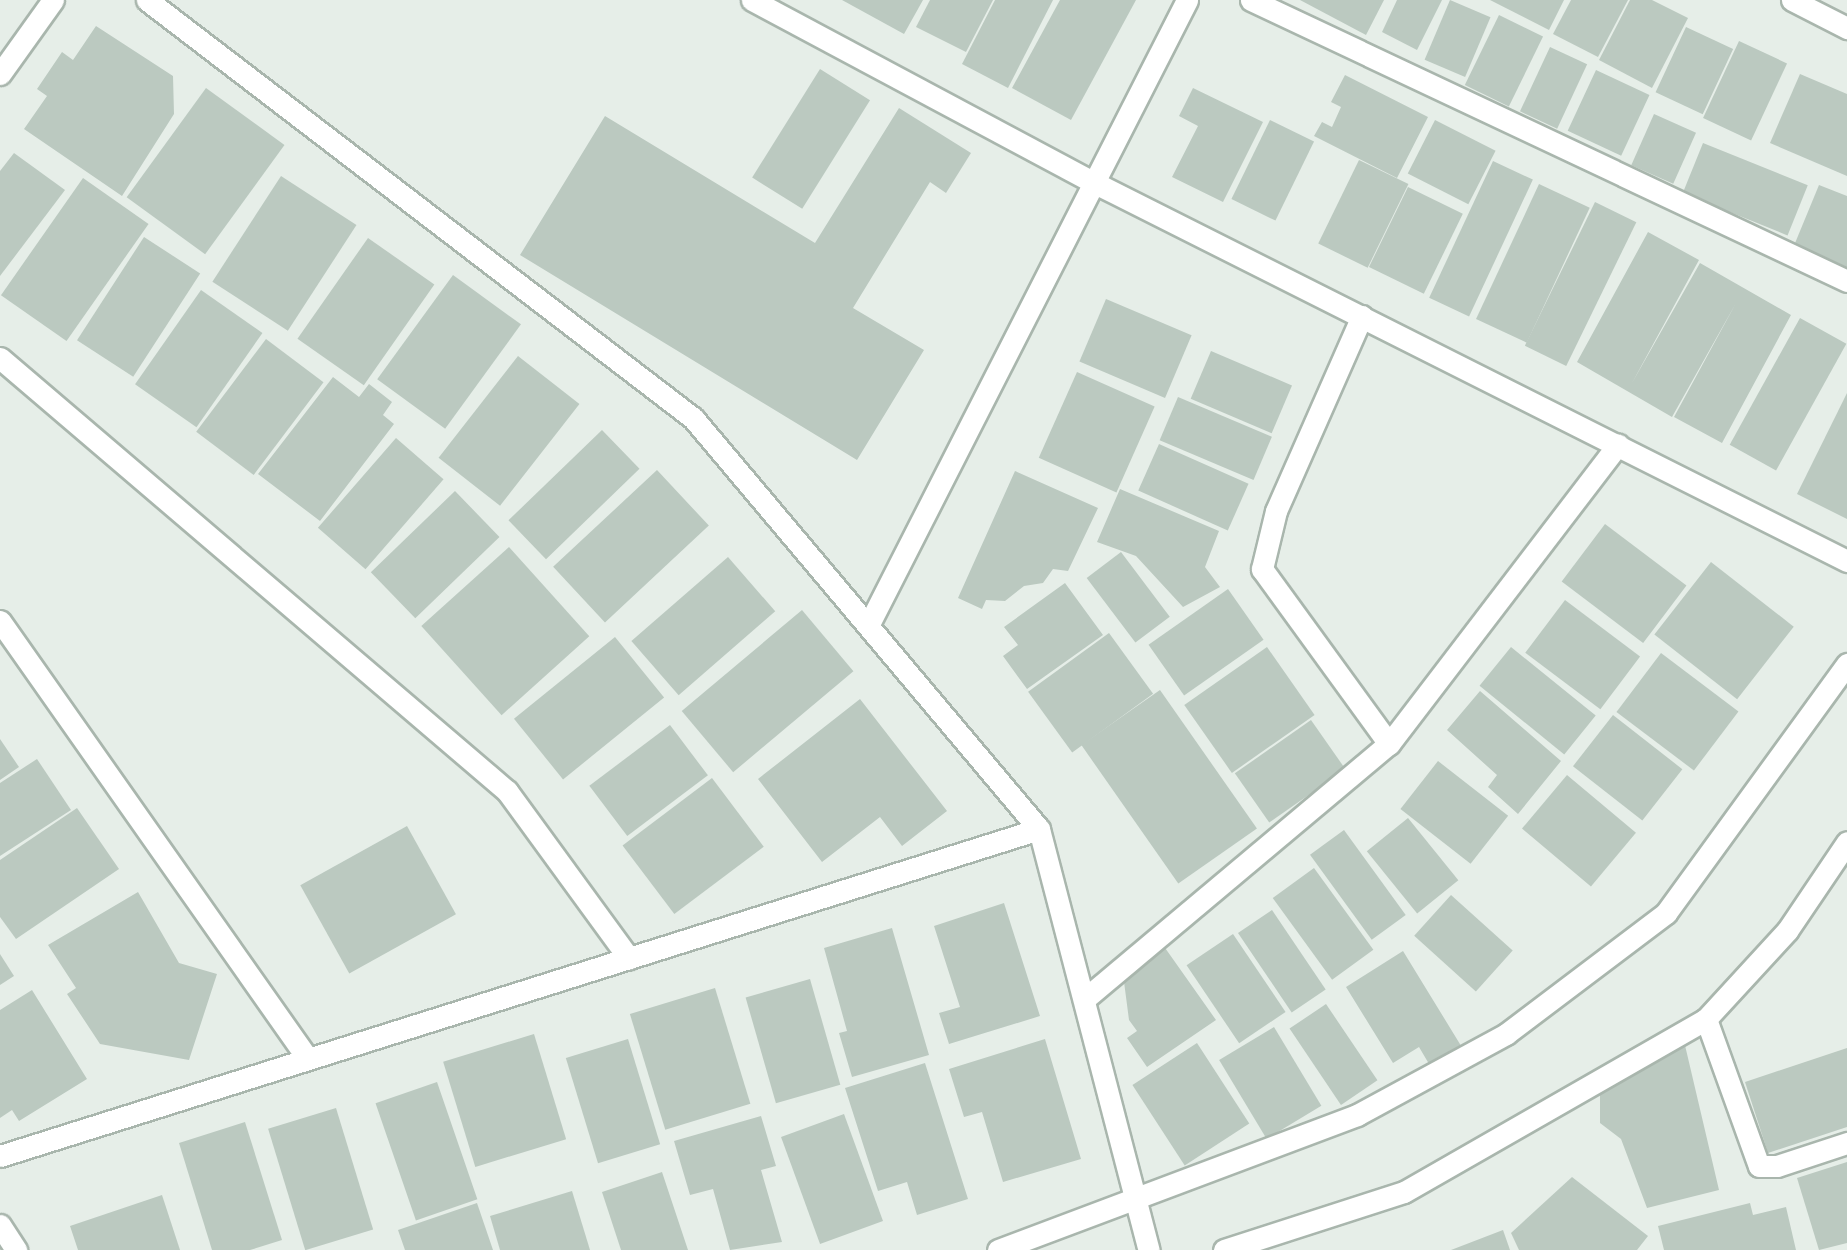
<!DOCTYPE html>
<style>
body{margin:0}
#map{position:relative;width:1847px;height:1250px;overflow:hidden;background:#e6eee8;font-family:"Golos Text",sans-serif}
div>[style]{position:absolute}
[style*='--x']{left:calc(var(--x)*1px);top:calc(var(--y)*1px);width:calc(var(--w)*1px);rotate:calc(var(--a)*1deg)}
.building>*{inset:0;background:#bbc9c0;transform-origin:0 0}
.roads{filter:drop-shadow(2px 0 #a9b6ad) drop-shadow(-2px 0 #a9b6ad) drop-shadow(0 2px #a9b6ad) drop-shadow(0 -2px #a9b6ad)}
.street>*{height:21px;margin:-10.5px;padding:0 10.5px;transform-origin:10.5px;border-radius:10.5px;background:#fff}
.secondary>*{height:21px;margin:-10.5px;padding:0 10.5px;transform-origin:10.5px;border-radius:10.5px;background:#fff}
span{translate:-50% -50%;white-space:nowrap;text-align:center;line-height:1.15;-webkit-text-stroke:7px #f7faf7;paint-order:stroke}
</style>
<div id="map">
<div class="building">
<i style="clip-path:polygon(842px 0,923px 0,904px 34px)"></i>
<i style="clip-path:polygon(930px 0,993px 0,966px 52px,916px 27px)"></i>
<i style="clip-path:polygon(995px 0,1053px 0,1008px 88px,962px 64px)"></i>
<i style="clip-path:polygon(1060px 0,1136px 0,1071px 120px,1012px 88px)"></i>
<i style="clip-path:polygon(1300px 0,1384px 0,1366px 35px)"></i>
<i style="clip-path:polygon(1397px 0,1442px 0,1417px 50px,1382px 32px)"></i>
<i style="left:1450px;top:0;width:44px;height:65px;rotate:23deg"></i>
<i style="clip-path:polygon(1490px 0,1564px 0,1549px 30px)"></i>
<i style="clip-path:polygon(1571px 0,1628px 0,1598px 57px,1553px 34px)"></i>
<i style="clip-path:polygon(1630px 0,1652px 0,1688px 18px,1652px 88px,1599px 60px)"></i>
<i style="left:1499px;top:15px;width:49px;height:78px;rotate:26deg"></i>
<i style="clip-path:polygon(96px 26px,173px 76px,174px 114px,122px 196px,24px 129px,47px 96px,37px 89px,62px 52px,73px 60px)"></i>
<i style="left:1686px;top:27px;width:52px;height:72px;rotate:25deg"></i>
<i style="left:1739px;top:41px;width:53px;height:85px;rotate:25deg"></i>
<i style="left:1550px;top:47px;width:41px;height:71px;rotate:25deg"></i>
<i style="left:820px;top:69px;width:59px;height:128px;rotate:32deg"></i>
<i style="left:1596px;top:70px;width:59px;height:67px;rotate:25deg"></i>
<i style="clip-path:polygon(1800px 74px,1847px 94px,1847px 176px,1770px 143px)"></i>
<i style="clip-path:polygon(1345px 75px,1428px 117px,1397px 178px,1314px 136px,1322px 122px,1332px 127px,1341px 107px,1331px 102px)"></i>
<i style="left:206px;top:88px;width:97px;height:135px;rotate:36deg"></i>
<i style="clip-path:polygon(1193px 88px,1263px 122px,1223px 202px,1172px 177px,1198px 126px,1179px 116px)"></i>
<i style="clip-path:polygon(899px 108px,971px 153px,946px 193px,930px 182px,853px 308px,924px 350px,857px 460px,520px 255px,605px 116px,815px 243px)"></i>
<i style="left:1654px;top:114px;width:46px;height:56px;rotate:24deg"></i>
<i style="left:1270px;top:120px;width:49px;height:88px;rotate:26deg"></i>
<i style="left:1435px;top:120px;width:68px;height:60px;rotate:27deg"></i>
<i style="left:1703px;top:143px;width:113px;height:54px;rotate:22deg"></i>
<i style="clip-path:polygon(14px 153px,65px 190px,0 276px,0 171px)"></i>
<i style="left:1359px;top:160px;width:55px;height:93px;rotate:26deg"></i>
<i style="left:1493px;top:161px;width:44px;height:151px;rotate:25deg"></i>
<i style="left:281px;top:176px;width:90px;height:126px;rotate:33deg"></i>
<i style="left:83px;top:178px;width:80px;height:143px;rotate:35deg"></i>
<i style="left:1539px;top:184px;width:56px;height:149px;rotate:25deg"></i>
<i style="clip-path:polygon(1819px 185px,1847px 196px,1847px 270px,1793px 248px)"></i>
<i style="left:1408px;top:187px;width:61px;height:89px;rotate:26deg"></i>
<i style="left:1595px;top:202px;width:46px;height:160px;rotate:26deg"></i>
<i style="clip-path:polygon(1648px 232px,1699px 260px,1632px 383px,1700px 263px,1791px 315px,1722px 443px,1674px 417px,1736px 303px,1672px 417px,1577px 362px)"></i>
<i style="left:144px;top:237px;width:67px;height:123px;rotate:33deg"></i>
<i style="left:368px;top:238px;width:81px;height:123px;rotate:35deg"></i>
<i style="left:453px;top:275px;width:84px;height:129px;rotate:36deg"></i>
<i style="left:201px;top:290px;width:75px;height:115px;rotate:35deg"></i>
<i style="left:1106px;top:299px;width:93px;height:68px;rotate:23deg"></i>
<i style="left:1800px;top:318px;width:53px;height:145px;rotate:29deg"></i>
<i style="left:266px;top:339px;width:72px;height:116px;rotate:37deg"></i>
<i style="left:1211px;top:351px;width:88px;height:52px;rotate:23deg"></i>
<i style="left:518px;top:356px;width:78px;height:129px;rotate:38deg"></i>
<i style="left:1077px;top:372px;width:85px;height:94px;rotate:24deg"></i>
<i style="clip-path:polygon(333px 377px,359px 397px,369px 384px,392px 402px,383px 415px,394px 424px,320px 521px,258px 474px)"></i>
<i style="clip-path:polygon(1847px 393px,1847px 519px,1797px 494px)"></i>
<i style="left:1178px;top:397px;width:102px;height:47px;rotate:23deg"></i>
<i style="left:602px;top:430px;width:54px;height:130px;rotate:46deg"></i>
<i style="left:396px;top:438px;width:63px;height:119px;rotate:41deg"></i>
<i style="left:1159px;top:444px;width:98px;height:51px;rotate:24deg"></i>
<i style="left:657px;top:470px;width:76px;height:142px;rotate:47deg"></i>
<i style="clip-path:polygon(1015px 471px,1098px 508px,1068px 571px,1053px 569px,1043px 583px,1024px 586px,1005px 601px,986px 600px,982px 609px,958px 598px)"></i>
<i style="clip-path:polygon(1120px 489px,1219px 531px,1205px 567px,1220px 587px,1183px 607px,1136px 556px,1097px 542px)"></i>
<i style="left:455px;top:491px;width:64px;height:117px;rotate:46deg"></i>
<i style="left:1605px;top:524px;width:102px;height:72px;rotate:37deg"></i>
<i style="left:509px;top:547px;width:120px;height:118px;rotate:48deg"></i>
<i style="left:1121px;top:552px;width:81px;height:43px;rotate:53deg"></i>
<i style="left:728px;top:557px;width:72px;height:128px;rotate:49deg"></i>
<i style="left:1711px;top:562px;width:105px;height:92px;rotate:38deg"></i>
<i style="clip-path:polygon(1065px 583px,1103px 635px,1027px 689px,1003px 656px,1018px 645px,1004px 627px)"></i>
<i style="left:1228px;top:589px;width:62px;height:97px;rotate:55deg"></i>
<i style="left:1565px;top:600px;width:94px;height:66px;rotate:37deg"></i>
<i style="left:802px;top:610px;width:80px;height:157px;rotate:50deg"></i>
<i style="left:1109px;top:633px;width:75px;height:100px;rotate:54deg"></i>
<i style="left:615px;top:637px;width:78px;height:130px;rotate:51deg"></i>
<i style="left:1267px;top:647px;width:83px;height:101px;rotate:55deg"></i>
<i style="left:1511px;top:647px;width:109px;height:50px;rotate:39deg"></i>
<i style="left:1661px;top:653px;width:97px;height:74px;rotate:37deg"></i>
<i style="left:1160px;top:690px;width:169px;height:96px;rotate:55deg"></i>
<i style="clip-path:polygon(1480px 691px,1561px 761px,1518px 814px,1488px 787px,1497px 775px,1447px 730px)"></i>
<i style="clip-path:polygon(860px 699px,947px 811px,902px 846px,880px 817px,822px 862px,758px 779px)"></i>
<i style="left:1613px;top:715px;width:88px;height:65px;rotate:38deg"></i>
<i style="left:1311px;top:720px;width:60px;height:93px;rotate:55deg"></i>
<i style="left:670px;top:725px;width:63px;height:101px;rotate:53deg"></i>
<i style="clip-path:polygon(0 739px,19px 767px,0 780px)"></i>
<i style="clip-path:polygon(37px 759px,71px 810px,0 856px,0 783px)"></i>
<i style="left:1438px;top:761px;width:89px;height:61px;rotate:38deg"></i>
<i style="left:1567px;top:775px;width:90px;height:70px;rotate:40deg"></i>
<i style="left:712px;top:778px;width:86px;height:112px;rotate:53deg"></i>
<i style="clip-path:polygon(77px 808px,119px 869px,16px 939px,0 917px,0 860px)"></i>
<i style="left:1408px;top:818px;width:80px;height:53px;rotate:51deg"></i>
<i style="left:407px;top:826px;width:101px;height:122px;rotate:61deg"></i>
<i style="left:1344px;top:830px;width:105px;height:42px;rotate:54deg"></i>
<i style="left:1314px;top:868px;width:101px;height:51px;rotate:54deg"></i>
<i style="clip-path:polygon(138px 892px,179px 963px,217px 974px,189px 1060px,100px 1044px,67px 994px,76px 988px,48px 945px)"></i>
<i style="left:1451px;top:895px;width:83px;height:55px;rotate:42deg"></i>
<i style="clip-path:polygon(1004px 903px,1040px 1016px,949px 1044px,939px 1013px,960px 1007px,934px 926px)"></i>
<i style="left:1272px;top:910px;width:96px;height:41px;rotate:56deg"></i>
<i style="clip-path:polygon(892px 928px,929px 1055px,852px 1077px,839px 1033px,847px 1031px,824px 948px)"></i>
<i style="left:1233px;top:934px;width:94px;height:56px;rotate:56deg"></i>
<i style="clip-path:polygon(1163px 945px,1216px 1020px,1147px 1067px,1127px 1038px,1137px 1031px,1129px 1020px,1123px 974px)"></i>
<i style="clip-path:polygon(1403px 951px,1463px 1049px,1432px 1069px,1419px 1047px,1393px 1063px,1346px 987px)"></i>
<i style="clip-path:polygon(0 954px,14px 976px,0 985px)"></i>
<i style="left:810px;top:979px;width:110px;height:67px;rotate:74deg"></i>
<i style="left:715px;top:988px;width:121px;height:89px;rotate:73deg"></i>
<i style="clip-path:polygon(32px 990px,87px 1079px,19px 1121px,12px 1110px,0 1118px,0 1010px)"></i>
<i style="left:1326px;top:1004px;width:92px;height:44px;rotate:56deg"></i>
<i style="left:1274px;top:1027px;width:92px;height:64px;rotate:59deg"></i>
<i style="left:534px;top:1034px;width:110px;height:95px;rotate:73deg"></i>
<i style="left:628px;top:1039px;width:110px;height:65px;rotate:73deg"></i>
<i style="clip-path:polygon(1045px 1039px,1081px 1159px,1003px 1182px,982px 1112px,964px 1117px,949px 1069px)"></i>
<i style="clip-path:polygon(1684px 1041px,1719px 1190px,1647px 1208px,1621px 1139px,1600px 1123px,1600px 1094px,1631px 1077px,1643px 1056px)"></i>
<i style="left:1197px;top:1043px;width:96px;height:77px;rotate:57deg"></i>
<i style="clip-path:polygon(1847px 1048px,1847px 1127px,1768px 1153px,1745px 1082px)"></i>
<i style="clip-path:polygon(925px 1063px,968px 1199px,917px 1215px,907px 1182px,878px 1191px,845px 1088px)"></i>
<i style="left:437px;top:1082px;width:124px;height:65px;rotate:71deg"></i>
<i style="left:336px;top:1108px;width:127px;height:71px;rotate:73deg"></i>
<i style="left:844px;top:1114px;width:114px;height:67px;rotate:70deg"></i>
<i style="clip-path:polygon(761px 1116px,776px 1166px,761px 1170px,782px 1242px,730px 1250px,713px 1189px,690px 1195px,674px 1141px)"></i>
<i style="clip-path:polygon(245px 1122px,282px 1240px,250px 1250px,212px 1250px,179px 1143px)"></i>
<i style="clip-path:polygon(1847px 1162px,1847px 1243px,1819px 1250px,1797px 1178px)"></i>
<i style="clip-path:polygon(662px 1172px,688px 1250px,621px 1250px,602px 1192px)"></i>
<i style="clip-path:polygon(1572px 1177px,1648px 1236px,1637px 1250px,1519px 1250px,1511px 1233px)"></i>
<i style="clip-path:polygon(572px 1191px,590px 1250px,500px 1250px,490px 1216px)"></i>
<i style="clip-path:polygon(162px 1195px,180px 1250px,78px 1250px,70px 1226px)"></i>
<i style="clip-path:polygon(477px 1203px,493px 1250px,405px 1250px,398px 1230px)"></i>
<i style="clip-path:polygon(1750px 1203px,1753px 1215px,1786px 1207px,1796px 1250px,1664px 1250px,1658px 1226px)"></i>
<i style="clip-path:polygon(1503px 1230px,1510px 1250px,1451px 1250px)"></i>
</div>
<div class="roads">
<div class="street">
<i style="--x:147;--y:0;--w:688;--a:37.44"></i>
<i style="--x:693;--y:418;--w:537;--a:49.91"></i>
<i style="--x:1039;--y:829;--w:435;--a:75.4"></i>
<i style="--x:752;--y:0;--w:389;--a:28.1"></i>
<i style="--x:1095;--y:183;--w:842;--a:26.69"></i>
<i style="--x:1251;--y:0;--w:659;--a:25.24"></i>
<i style="--x:1792;--y:0;--w:62;--a:27"></i>
<i style="--x:0;--y:74;--w:91;--a:-54.4"></i>
<i style="--x:1362;--y:316;--w:213;--a:113.8"></i>
<i style="--x:1276;--y:511;--w:60;--a:103.6"></i>
<i style="--x:1262;--y:569;--w:216;--a:54"></i>
<i style="--x:0;--y:358;--w:667;--a:40.5"></i>
<i style="--x:507;--y:791;--w:207;--a:53.9"></i>
<i style="--x:0;--y:621;--w:535;--a:54.89"></i>
<i style="--x:870;--y:622;--w:698;--a:-62.99"></i>
<i style="--x:1087;--y:997;--w:394;--a:-40"></i>
<i style="--x:1389;--y:744;--w:377;--a:-52.6"></i>
<i style="--x:1706;--y:1019;--w:156;--a:70.2"></i>
<i style="--x:1759;--y:1166;--w:18;--a:0"></i>
<i style="--x:1777;--y:1166;--w:74;--a:-18.2"></i>
<i style="--x:0;--y:1156;--w:1089;--a:-17.47"></i>
<i style="--x:0;--y:1225;--w:30;--a:57"></i>
</div>
<div class="secondary">
<i style="--x:998;--y:1250;--w:384;--a:-20.6"></i>
<i style="--x:1357;--y:1115;--w:170;--a:-28.5"></i>
<i style="--x:1506;--y:1034;--w:201;--a:-37.1"></i>
<i style="--x:1666;--y:913;--w:308;--a:-54"></i>
<i style="--x:1224;--y:1250;--w:189;--a:-17.9"></i>
<i style="--x:1404;--y:1192;--w:348;--a:-29.8"></i>
<i style="--x:1706;--y:1019;--w:120;--a:-47.4"></i>
<i style="--x:1787;--y:931;--w:107;--a:-56"></i>
</div>
</div>
</div>
